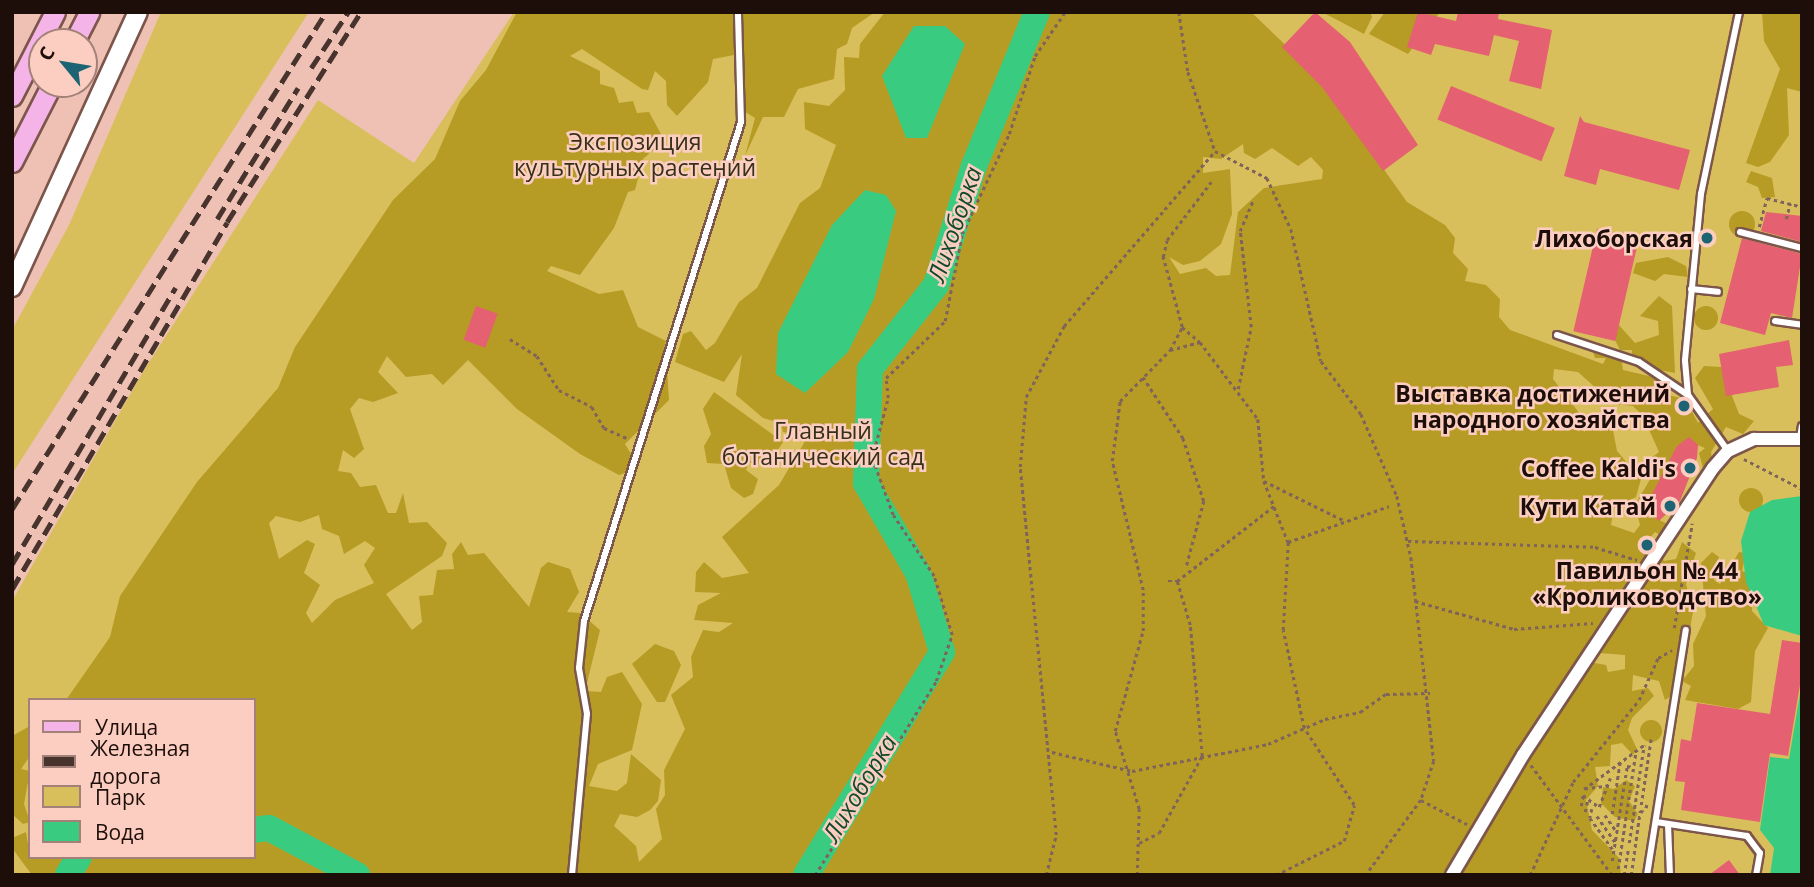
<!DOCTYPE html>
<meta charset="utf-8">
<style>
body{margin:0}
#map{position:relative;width:1814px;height:887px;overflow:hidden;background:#efc1b5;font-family:"Open Sans",sans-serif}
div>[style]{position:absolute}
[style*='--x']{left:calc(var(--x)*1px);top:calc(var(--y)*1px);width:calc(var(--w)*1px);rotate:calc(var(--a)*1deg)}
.green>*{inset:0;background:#d8bf5b}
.forest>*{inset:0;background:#b69b24}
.round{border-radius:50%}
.water>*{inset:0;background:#39cc80}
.river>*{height:26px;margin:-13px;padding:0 13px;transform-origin:13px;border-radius:13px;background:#39cc80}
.building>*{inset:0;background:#e56070;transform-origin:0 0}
.path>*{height:2.5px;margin-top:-1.25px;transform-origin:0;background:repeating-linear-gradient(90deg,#80635b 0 3.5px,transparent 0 7px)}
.roads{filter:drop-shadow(2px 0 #7c554b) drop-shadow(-2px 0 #7c554b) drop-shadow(0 2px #7c554b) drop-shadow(0 -2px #7c554b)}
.service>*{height:6px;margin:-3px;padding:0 3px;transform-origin:3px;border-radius:3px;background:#fff}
.minor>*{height:12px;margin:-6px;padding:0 6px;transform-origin:6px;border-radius:6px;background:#fff}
.secondary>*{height:18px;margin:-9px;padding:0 9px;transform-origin:9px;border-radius:9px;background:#fff}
.primary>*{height:19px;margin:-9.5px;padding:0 9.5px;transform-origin:9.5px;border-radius:9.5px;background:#f4b4e7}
.rail>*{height:4.5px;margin-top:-2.25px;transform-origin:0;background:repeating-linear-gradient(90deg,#48332d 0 14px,transparent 0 21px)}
.dots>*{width:19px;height:19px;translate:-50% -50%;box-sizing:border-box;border:4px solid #fccec1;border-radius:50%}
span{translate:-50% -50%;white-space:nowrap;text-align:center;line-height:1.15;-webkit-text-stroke:5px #fccec1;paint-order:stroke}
.park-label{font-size:23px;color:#363018}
.poi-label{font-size:23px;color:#1d0e0a;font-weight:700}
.right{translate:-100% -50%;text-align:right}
.water-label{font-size:24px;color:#10492b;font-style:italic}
.frame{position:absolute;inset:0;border:14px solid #1d0e0a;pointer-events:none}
.legend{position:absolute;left:28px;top:698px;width:228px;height:161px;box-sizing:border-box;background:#fccec1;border:2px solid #a38178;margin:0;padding:9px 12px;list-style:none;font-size:21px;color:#1d0e0a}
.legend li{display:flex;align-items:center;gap:14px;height:35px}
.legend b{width:35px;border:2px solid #a38178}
.north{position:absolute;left:28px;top:28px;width:70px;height:70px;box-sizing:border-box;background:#fccec1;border:2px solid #a38178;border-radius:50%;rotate:300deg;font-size:19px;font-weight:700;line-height:28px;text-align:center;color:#1d0e0a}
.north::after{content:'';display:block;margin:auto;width:24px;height:32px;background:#1c6373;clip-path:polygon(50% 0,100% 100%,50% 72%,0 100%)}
</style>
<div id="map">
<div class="green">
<i style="clip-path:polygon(161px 12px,309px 12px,12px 474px,12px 330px,69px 225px)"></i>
<i style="clip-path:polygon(evenodd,514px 12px,1802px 12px,1802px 875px,12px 875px,12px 601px,144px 370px,318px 100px,414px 163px,514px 12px,30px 700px,254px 700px,254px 857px,30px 857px,30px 700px)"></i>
</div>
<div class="forest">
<i style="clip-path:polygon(evenodd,517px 12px,875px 12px,852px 28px,847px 44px,837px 49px,834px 79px,798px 89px,784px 117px,763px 117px,745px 156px,755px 118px,742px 110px,736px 92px,734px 55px,713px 59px,708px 82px,677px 116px,667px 105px,666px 81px,655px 71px,648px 90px,642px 89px,582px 49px,570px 56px,600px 71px,600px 84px,614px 88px,619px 103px,633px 101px,637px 113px,649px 112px,661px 134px,662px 142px,643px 159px,635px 190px,628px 192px,614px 228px,580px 275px,551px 266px,547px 271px,599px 294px,623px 290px,638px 327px,666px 341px,659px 367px,667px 370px,669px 400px,625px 444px,633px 457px,628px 472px,619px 475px,580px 454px,517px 409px,468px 360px,443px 385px,432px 374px,406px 377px,387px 356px,378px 372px,398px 393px,373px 402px,359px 398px,350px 409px,364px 449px,354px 458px,343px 450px,338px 471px,351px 473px,360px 487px,376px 485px,388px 513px,396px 513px,403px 493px,409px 523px,427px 522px,447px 543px,442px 556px,386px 594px,412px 630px,422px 622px,419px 596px,433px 595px,437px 570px,454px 569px,452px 554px,461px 542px,468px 555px,484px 553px,529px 607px,541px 568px,548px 562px,570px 569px,579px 592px,567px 612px,580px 613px,600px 630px,585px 691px,601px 692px,607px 677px,622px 672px,642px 704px,632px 750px,598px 764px,589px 786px,617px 791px,627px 783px,631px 754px,661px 780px,658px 801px,650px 810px,637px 817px,620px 814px,614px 826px,636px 846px,639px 862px,662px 839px,656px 809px,665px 795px,664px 770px,685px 729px,671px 695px,693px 677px,691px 657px,703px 630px,719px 632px,733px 623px,694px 620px,698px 605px,721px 593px,695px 592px,696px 572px,704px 562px,722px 578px,749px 573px,722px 537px,779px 485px,804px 443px,802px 436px,783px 432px,781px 423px,763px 418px,736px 395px,742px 354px,724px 382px,675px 362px,683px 334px,691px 331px,706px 350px,715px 343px,739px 302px,757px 288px,800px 203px,820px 188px,836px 145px,805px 129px,804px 102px,829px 106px,845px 90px,844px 57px,859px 58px,860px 44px,885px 12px,1251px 12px,1317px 75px,1407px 202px,1445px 225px,1455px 238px,1453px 253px,1468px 269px,1465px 281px,1486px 285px,1500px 299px,1499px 317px,1510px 330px,1603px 364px,1606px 358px,1595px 358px,1592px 349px,1621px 356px,1623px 370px,1666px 380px,1668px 395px,1685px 399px,1698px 423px,1713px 409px,1695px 378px,1704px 366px,1721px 367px,1739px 414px,1754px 421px,1743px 434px,1726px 427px,1711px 452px,1713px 466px,1704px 472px,1699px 453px,1705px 448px,1695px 444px,1659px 520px,1679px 529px,1679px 535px,1673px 542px,1655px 532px,1650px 538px,1664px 561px,1676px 559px,1682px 542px,1696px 553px,1686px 584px,1693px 612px,1678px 692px,1665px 700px,1659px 681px,1633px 675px,1632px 691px,1648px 688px,1654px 696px,1632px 718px,1628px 730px,1637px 749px,1633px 755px,1622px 743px,1611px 745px,1610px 766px,1595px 767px,1598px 786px,1586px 800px,1592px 830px,1619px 858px,1621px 875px,32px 875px,12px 848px,12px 838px,26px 832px,30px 857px,254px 857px,254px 700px,66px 700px,110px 637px,120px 596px,197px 482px,278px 388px,295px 347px,393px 200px,435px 159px,460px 101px,486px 70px,517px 12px,1243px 144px,1244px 153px,1255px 159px,1272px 148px,1298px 166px,1311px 157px,1323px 170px,1322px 179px,1264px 188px,1238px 212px,1230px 275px,1216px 276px,1206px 268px,1180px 274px,1169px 257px,1183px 265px,1200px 261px,1221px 244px,1232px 214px,1230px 169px,1203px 173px,1203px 157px,1221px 159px,1243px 144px,517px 12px,1554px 369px,1578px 372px,1597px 389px,1613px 393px,1615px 404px,1633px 406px,1643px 416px,1659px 452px,1646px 462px,1652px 476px,1635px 505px,1640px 525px,1634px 533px,1611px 525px,1614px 508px,1636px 497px,1641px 479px,1617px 451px,1612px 425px,1596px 417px,1584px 432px,1580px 414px,1553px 379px,1554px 369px,517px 12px,319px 515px,322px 529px,339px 536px,344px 554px,365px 541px,375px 548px,364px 565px,374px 583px,335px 600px,312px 623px,306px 613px,320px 585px,304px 573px,315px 544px,307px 540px,279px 559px,269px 523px,276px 516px,300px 522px,319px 515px,517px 12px,1599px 653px,1625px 655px,1625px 669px,1608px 672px,1606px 665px,1589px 662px,1599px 653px)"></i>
<i style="clip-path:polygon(1322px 12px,1370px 12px,1372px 17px,1364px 34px)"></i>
<i style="clip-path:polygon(1385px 12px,1440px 12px,1408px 54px,1369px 34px)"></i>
<i style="clip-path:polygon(1762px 12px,1802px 12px,1802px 92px,1787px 88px,1789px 135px,1770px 162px,1758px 167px,1746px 163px,1780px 69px,1764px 41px)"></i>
<i style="clip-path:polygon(1751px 171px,1772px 178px,1775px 197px,1762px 198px,1758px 187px,1746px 182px)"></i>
<i class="round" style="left:1729px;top:211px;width:26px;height:26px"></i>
<i style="clip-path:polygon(1668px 257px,1686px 266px,1688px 277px,1664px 274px,1655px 281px,1633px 273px,1636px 263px)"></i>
<i style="clip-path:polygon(1659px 296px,1672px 306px,1675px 373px,1643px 367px,1632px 359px,1632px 350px,1620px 350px,1612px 334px,1618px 324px,1635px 343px,1659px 335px,1658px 321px,1640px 316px)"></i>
<i class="round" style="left:1694px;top:306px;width:24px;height:24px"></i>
<i style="clip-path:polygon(714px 392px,783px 442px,769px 464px,749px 463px,746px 470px,758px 479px,753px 494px,744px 498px,731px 488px,724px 464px,707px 463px,704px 446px,711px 434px,703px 409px)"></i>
<i class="round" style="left:1739px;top:488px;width:24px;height:24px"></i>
<i style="clip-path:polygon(1712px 552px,1719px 557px,1714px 580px,1720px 584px,1739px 552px,1746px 553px,1742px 571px,1752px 575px,1752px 611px,1768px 628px,1755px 651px,1751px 702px,1738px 709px,1685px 700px,1691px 686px,1682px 681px,1694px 666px,1693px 644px,1706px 616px,1701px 563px)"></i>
<i style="clip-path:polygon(655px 644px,674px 651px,681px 665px,665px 702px,657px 702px,632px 664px)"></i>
<i class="round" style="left:1640px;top:720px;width:22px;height:22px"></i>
<i style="clip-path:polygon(30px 726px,30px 756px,21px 769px,30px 771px,24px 804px,30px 822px,23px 824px,12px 814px,12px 736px)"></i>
<i style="clip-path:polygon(1626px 780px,1635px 786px,1629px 801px,1638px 814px,1634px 821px,1615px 817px,1601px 803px,1603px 787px,1614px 789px)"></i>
</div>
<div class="water">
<i style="clip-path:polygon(914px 26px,945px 26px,965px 44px,927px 138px,906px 138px,882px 76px)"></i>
<i style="clip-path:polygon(865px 190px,886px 195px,896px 211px,874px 299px,848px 352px,805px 393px,776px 374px,778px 333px,832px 225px)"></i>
<i style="clip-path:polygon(1802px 496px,1802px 636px,1764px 625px,1746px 582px,1741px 541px,1750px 512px,1772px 500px)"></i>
<i style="clip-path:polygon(1802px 682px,1802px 875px,1770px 875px,1774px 848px,1760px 830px,1770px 757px,1789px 759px)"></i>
</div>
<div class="river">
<i style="--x:254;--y:830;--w:15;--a:-8"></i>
<i style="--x:269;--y:828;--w:100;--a:28.1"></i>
<i style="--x:68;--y:875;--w:21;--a:-59"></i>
<i style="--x:806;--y:875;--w:261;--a:-58.6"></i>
<i style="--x:942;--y:652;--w:83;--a:-106.9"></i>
<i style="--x:918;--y:573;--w:104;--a:-120"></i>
<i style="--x:866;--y:483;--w:114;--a:-88"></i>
<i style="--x:870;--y:369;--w:107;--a:-51.8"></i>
<i style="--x:936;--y:285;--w:125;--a:-72.3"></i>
<i style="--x:974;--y:166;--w:166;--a:-67.8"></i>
</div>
<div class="building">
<i style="clip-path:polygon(1315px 12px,1350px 42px,1418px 145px,1383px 171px,1322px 87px,1282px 47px)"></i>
<i style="clip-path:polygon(1418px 12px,1456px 21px,1458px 12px,1499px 12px,1498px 19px,1552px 30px,1541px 89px,1509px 81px,1519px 41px,1494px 35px,1489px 56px,1435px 44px,1431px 55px,1407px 47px)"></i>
<i style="left:1451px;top:86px;width:112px;height:36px;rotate:22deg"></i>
<i style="clip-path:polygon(1580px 116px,1584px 122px,1690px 150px,1679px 190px,1600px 169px,1596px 185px,1564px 176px)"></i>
<i style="clip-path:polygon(1766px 212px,1802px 216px,1802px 242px,1761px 231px)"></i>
<i style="left:1597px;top:229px;width:43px;height:105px;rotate:13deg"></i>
<i style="clip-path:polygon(1742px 238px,1802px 254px,1792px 318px,1771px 313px,1765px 335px,1720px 323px)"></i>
<i style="left:476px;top:306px;width:23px;height:36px;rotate:20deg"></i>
<i style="clip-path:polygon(1789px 340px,1793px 365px,1776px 367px,1779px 387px,1726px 396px,1719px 354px)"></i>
<i style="clip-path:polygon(1689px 437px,1698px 445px,1697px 458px,1680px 501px,1659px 521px,1650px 513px,1651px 496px,1677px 446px)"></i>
<i style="clip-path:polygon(1782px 640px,1802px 643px,1802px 673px,1788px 756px,1770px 753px,1760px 822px,1681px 810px,1685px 782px,1675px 781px,1681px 739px,1691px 741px,1697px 703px,1770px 714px)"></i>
<i style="clip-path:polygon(1729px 860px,1740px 875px,1709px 875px)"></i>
</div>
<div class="path">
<i style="--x:1179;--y:12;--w:61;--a:81.5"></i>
<i style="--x:1188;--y:72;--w:83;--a:71.1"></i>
<i style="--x:1215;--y:151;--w:59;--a:27.4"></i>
<i style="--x:1267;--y:178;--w:56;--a:64.8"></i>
<i style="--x:1291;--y:229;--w:135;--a:77.2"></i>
<i style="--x:1321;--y:361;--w:66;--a:53"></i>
<i style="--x:1361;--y:414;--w:90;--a:66.3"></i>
<i style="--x:1397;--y:496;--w:63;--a:77.1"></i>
<i style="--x:1411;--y:557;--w:205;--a:83.6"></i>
<i style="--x:1434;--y:761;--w:41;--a:108.4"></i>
<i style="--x:1421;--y:800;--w:93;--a:126.3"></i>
<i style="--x:1786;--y:219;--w:16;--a:-75"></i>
<i style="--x:1759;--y:227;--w:30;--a:-75"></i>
<i style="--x:1767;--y:198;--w:36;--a:14"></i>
<i style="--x:1182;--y:327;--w:23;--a:40"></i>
<i style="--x:1200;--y:342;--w:96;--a:53"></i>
<i style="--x:1258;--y:419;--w:62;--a:84.5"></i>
<i style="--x:1264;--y:481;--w:66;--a:68.5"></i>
<i style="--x:1288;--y:542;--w:107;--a:-19.6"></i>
<i style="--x:510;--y:339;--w:32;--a:32"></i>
<i style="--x:537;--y:356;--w:40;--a:57.1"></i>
<i style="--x:559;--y:390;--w:37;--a:27"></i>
<i style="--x:592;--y:407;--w:24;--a:60"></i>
<i style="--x:604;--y:428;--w:27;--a:24"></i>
<i style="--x:1170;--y:350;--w:31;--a:-15"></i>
<i style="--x:1143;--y:377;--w:73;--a:56.7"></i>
<i style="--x:1183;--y:438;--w:66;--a:71.6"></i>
<i style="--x:1204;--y:501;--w:69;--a:105"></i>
<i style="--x:1238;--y:389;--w:63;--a:-78.2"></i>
<i style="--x:1251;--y:327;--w:97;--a:-96.5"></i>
<i style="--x:1240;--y:231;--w:34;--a:-67"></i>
<i style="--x:1744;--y:459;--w:65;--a:27.3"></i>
<i style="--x:1264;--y:481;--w:88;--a:26.3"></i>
<i style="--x:1408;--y:541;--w:187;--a:1.8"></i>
<i style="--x:1595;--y:547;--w:44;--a:17.2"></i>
<i style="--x:1168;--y:581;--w:9;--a:0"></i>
<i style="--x:1415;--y:601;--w:103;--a:15.8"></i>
<i style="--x:1514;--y:629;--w:79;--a:-4.3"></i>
<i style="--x:1674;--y:628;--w:106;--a:-80.2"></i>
<i style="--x:1052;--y:752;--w:82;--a:13.4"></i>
<i style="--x:1132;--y:771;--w:139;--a:-11.2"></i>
<i style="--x:1268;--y:744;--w:62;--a:-23.7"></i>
<i style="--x:1325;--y:719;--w:36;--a:-11"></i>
<i style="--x:1360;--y:712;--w:32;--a:-35"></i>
<i style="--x:1386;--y:694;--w:44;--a:-1.3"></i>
<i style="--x:1531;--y:765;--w:137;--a:53.6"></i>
<i style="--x:1609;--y:786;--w:25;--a:173"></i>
<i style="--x:1584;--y:789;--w:74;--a:-36.3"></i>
<i style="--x:1421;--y:800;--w:52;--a:27.6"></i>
<i style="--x:1581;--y:806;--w:11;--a:-80"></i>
<i style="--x:1583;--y:795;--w:20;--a:37"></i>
<i style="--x:1599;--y:807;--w:31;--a:-69"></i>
<i style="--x:1648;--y:807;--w:7;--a:-164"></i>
<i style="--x:1641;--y:805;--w:67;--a:-81.4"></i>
<i style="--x:1592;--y:809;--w:9;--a:103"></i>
<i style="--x:1590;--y:818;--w:41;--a:54"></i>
<i style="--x:1585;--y:812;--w:14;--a:-78"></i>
<i style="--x:1612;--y:814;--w:53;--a:-81.3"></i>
<i style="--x:1605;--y:815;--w:21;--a:55"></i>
<i style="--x:1597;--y:816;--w:32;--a:55"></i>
<i style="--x:1139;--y:843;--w:22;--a:-27"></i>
<i style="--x:1159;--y:833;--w:88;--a:-60.8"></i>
<i style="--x:1202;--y:756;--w:132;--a:-95.2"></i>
<i style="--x:1190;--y:625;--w:46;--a:-106.5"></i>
<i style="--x:1177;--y:581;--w:123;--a:-37.7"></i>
<i style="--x:1629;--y:843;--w:99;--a:-81.3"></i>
<i style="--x:1612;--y:861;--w:96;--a:-81"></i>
<i style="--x:1627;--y:766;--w:6;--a:9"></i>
<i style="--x:1618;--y:869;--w:120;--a:-81.4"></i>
<i style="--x:815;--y:875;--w:229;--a:-58"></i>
<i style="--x:936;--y:681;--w:49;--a:-70.8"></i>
<i style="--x:952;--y:635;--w:62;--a:-107"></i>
<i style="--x:934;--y:576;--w:73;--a:-123.9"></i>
<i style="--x:893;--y:515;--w:61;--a:-110.2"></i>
<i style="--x:872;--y:458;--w:62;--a:-75.1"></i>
<i style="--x:888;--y:398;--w:20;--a:-96"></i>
<i style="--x:886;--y:378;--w:82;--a:-44"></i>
<i style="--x:945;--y:321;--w:89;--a:-78.9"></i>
<i style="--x:962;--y:234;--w:110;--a:-64.8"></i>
<i style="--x:1009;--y:134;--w:82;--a:-71.6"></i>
<i style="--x:1035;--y:56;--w:53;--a:-55.7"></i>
<i style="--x:1046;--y:875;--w:41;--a:-76"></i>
<i style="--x:1056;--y:835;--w:370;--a:-95.6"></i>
<i style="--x:1020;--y:467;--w:70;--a:-85.1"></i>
<i style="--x:1026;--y:397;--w:81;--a:-61.8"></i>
<i style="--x:1064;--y:326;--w:231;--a:-49.2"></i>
<i style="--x:1137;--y:875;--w:66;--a:-88.3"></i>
<i style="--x:1139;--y:809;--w:82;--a:-107.1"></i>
<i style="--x:1115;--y:731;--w:104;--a:-74.4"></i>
<i style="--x:1143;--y:631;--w:41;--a:-90"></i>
<i style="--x:1143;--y:590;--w:133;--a:-103.5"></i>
<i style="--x:1112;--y:461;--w:61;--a:-82.4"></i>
<i style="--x:1120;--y:401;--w:71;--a:-45.6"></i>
<i style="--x:1170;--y:350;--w:26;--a:-62"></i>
<i style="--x:1182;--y:327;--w:73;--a:-105.2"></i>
<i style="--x:1163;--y:257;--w:17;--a:-77"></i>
<i style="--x:1167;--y:240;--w:73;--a:-52.8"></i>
<i style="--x:1276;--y:875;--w:76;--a:-26.6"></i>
<i style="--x:1344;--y:841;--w:37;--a:-74"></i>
<i style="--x:1354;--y:805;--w:92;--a:-123"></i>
<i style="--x:1304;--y:728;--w:100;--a:-102.1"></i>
<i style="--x:1283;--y:630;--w:88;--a:-86.7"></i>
<i style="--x:1530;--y:875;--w:102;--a:-65.2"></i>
<i style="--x:1573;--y:782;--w:105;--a:-51.2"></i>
<i style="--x:1639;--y:700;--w:46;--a:-65.7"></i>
<i style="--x:1658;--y:658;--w:16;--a:-30"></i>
<i style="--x:1624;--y:875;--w:26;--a:-81"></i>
<i style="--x:1631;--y:875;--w:65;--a:-82"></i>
<i style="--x:1640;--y:811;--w:6;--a:9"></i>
</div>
<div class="roads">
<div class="service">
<i style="--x:1740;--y:232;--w:64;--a:14.5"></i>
<i style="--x:1691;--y:289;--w:27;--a:6"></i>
<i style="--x:1775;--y:321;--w:27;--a:8"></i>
<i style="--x:1557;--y:335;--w:86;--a:18.2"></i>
<i style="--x:1639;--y:362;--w:59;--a:34"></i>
<i style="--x:1800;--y:438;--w:12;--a:-81"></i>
<i style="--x:1728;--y:451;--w:69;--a:-125.5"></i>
<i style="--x:1688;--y:395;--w:35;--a:-95"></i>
<i style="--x:1685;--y:360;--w:167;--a:-84.5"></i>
<i style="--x:1701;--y:194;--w:186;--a:-78.2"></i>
<i style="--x:1656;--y:822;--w:92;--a:8.7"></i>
<i style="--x:1747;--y:836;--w:21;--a:53"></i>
<i style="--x:1760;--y:853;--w:22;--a:100"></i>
<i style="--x:1668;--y:824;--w:51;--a:87.8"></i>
<i style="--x:572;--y:875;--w:162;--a:-84.7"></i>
<i style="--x:587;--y:714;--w:47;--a:-99.9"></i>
<i style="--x:579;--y:668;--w:47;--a:-83.9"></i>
<i style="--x:584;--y:621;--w:523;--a:-72.53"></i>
<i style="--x:741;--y:122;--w:110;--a:-91.6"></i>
<i style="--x:1647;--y:875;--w:248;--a:-81"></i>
</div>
<div class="minor">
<i style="--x:1452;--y:875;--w:139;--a:-59.4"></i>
<i style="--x:1523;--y:755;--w:344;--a:-56.5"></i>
<i style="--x:1713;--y:468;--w:23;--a:-49"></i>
<i style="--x:1728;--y:451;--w:29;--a:-25"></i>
<i style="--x:1754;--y:439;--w:48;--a:0"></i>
</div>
<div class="secondary">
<i style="--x:12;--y:287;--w:302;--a:-65.4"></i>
</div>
<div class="primary">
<i style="--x:74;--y:42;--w:34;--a:-63"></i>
<i style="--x:12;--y:96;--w:94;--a:-62.9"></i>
<i style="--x:12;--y:162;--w:88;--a:-62.9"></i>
</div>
</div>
<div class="rail">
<i style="--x:311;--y:68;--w:67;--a:-56.5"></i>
<i style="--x:217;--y:219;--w:154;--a:-58.3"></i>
<i style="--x:12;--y:509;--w:588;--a:-57.72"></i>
<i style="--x:12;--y:564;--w:321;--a:-59.4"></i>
<i style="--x:12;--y:589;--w:425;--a:-59.6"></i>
<i style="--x:227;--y:222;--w:249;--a:-57.5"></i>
</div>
<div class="dots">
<i style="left:1707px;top:238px;background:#1c6373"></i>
<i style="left:1684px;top:406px;background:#1c6373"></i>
<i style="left:1690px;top:468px;background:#1c6373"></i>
<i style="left:1670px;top:506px;background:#1c6373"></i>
<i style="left:1647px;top:545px;background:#1c6373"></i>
</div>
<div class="park-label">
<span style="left:635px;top:154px">Экспозиция<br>культурных растений</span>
<span style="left:823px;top:443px">Главный<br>ботанический сад</span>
</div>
<div class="poi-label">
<span class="right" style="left:1693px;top:238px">Лихоборская</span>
<span class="right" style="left:1670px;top:406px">Выставка достижений<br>народного хозяйства</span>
<span class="right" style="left:1676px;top:468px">Coffee Kaldi's</span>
<span class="right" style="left:1656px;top:506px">Кути Катай</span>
<span style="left:1647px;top:583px">Павильон № 44<br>«Кролиководство»</span>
</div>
<div class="water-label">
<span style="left:954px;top:224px;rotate:-71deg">Лихоборка</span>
<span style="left:859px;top:788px;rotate:-59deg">Лихоборка</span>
</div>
<div class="frame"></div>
<ul class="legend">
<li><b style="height:9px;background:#f4b4e7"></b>Улица</li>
<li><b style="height:9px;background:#48332d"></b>Железная дорога</li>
<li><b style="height:19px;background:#d8bf5b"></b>Парк</li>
<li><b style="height:19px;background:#39cc80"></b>Вода</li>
</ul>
<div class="north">С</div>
</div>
